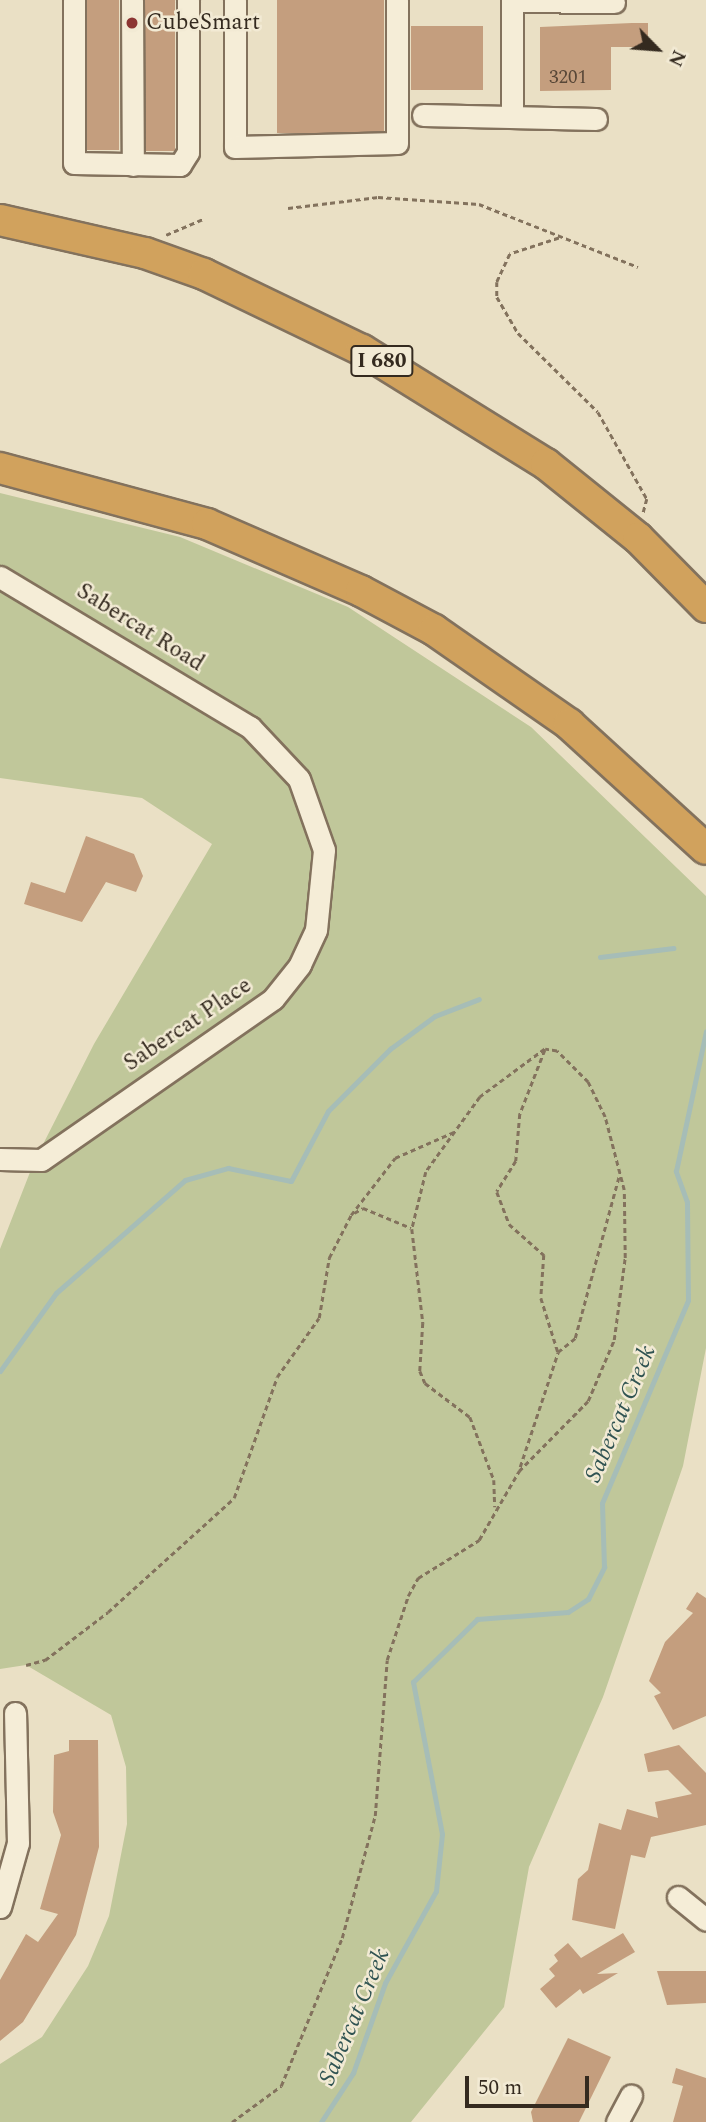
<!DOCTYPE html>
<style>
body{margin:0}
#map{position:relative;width:706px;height:2122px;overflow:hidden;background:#eae0c5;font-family:Spectral,serif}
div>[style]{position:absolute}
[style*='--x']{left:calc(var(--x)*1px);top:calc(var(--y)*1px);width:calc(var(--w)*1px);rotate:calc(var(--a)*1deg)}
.green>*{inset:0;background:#c0c79a}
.stream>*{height:5px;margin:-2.5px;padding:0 2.5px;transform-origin:2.5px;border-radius:2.5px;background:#a6bdb7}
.building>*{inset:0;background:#c49e7e;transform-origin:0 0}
.path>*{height:2.5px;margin-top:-1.25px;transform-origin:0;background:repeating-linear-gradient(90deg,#83725d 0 5px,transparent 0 8.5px)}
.roads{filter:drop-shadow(2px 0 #83725d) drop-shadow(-2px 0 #83725d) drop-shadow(0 2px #83725d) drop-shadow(0 -2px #83725d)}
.minor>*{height:21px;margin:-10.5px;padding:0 10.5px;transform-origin:10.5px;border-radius:10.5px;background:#f5edd7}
.highway>*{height:30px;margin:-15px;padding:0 15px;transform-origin:15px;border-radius:15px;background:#d1a25d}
.dots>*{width:19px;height:19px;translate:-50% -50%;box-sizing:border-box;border:4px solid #f2ead4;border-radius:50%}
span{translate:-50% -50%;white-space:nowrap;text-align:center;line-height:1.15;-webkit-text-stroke:5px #f2ead4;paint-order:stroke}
.number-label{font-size:19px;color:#584737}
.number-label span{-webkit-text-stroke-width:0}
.shield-label span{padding:2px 5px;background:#f2ead4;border:2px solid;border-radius:5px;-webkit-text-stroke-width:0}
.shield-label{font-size:21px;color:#342a1f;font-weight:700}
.poi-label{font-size:23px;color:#342a1f}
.left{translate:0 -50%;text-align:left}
.street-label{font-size:23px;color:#342a1f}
.water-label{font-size:24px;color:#305352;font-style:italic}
.north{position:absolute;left:622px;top:14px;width:70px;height:70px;-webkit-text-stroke:5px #f2ead4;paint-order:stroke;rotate:115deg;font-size:19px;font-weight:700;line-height:28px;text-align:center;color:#342a1f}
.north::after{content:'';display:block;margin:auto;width:24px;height:32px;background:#342a1f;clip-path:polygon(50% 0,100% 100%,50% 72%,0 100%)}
.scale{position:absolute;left:465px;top:2076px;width:124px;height:32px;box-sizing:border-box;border:4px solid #342a1f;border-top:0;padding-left:9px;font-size:21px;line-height:24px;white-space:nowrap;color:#342a1f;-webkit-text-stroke:5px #f2ead4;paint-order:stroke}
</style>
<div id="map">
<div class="green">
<i style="clip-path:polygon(0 493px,180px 537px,348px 607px,531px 727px,706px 896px,706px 1348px,683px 1466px,603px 1697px,529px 1867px,504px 2007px,411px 2122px,0 2122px,0 2064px,42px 2037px,88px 1966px,109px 1916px,127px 1824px,126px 1767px,111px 1715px,26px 1665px,0 1669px,0 1249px,34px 1162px,94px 1044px,212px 844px,142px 798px,0 778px)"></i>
</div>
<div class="stream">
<i style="--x:600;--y:957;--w:74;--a:-7"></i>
<i style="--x:0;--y:1371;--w:96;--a:-54.3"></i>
<i style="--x:56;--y:1293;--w:171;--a:-41.2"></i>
<i style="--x:185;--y:1180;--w:45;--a:-15.6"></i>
<i style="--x:228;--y:1168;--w:64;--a:11.7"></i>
<i style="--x:291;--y:1181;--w:79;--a:-62.1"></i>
<i style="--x:328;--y:1111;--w:88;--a:-45"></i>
<i style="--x:390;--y:1049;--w:56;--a:-36.3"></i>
<i style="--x:435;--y:1016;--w:47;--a:-21.1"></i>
<i style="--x:321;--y:2122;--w:59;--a:-56.9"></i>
<i style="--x:353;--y:2073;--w:96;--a:-70.4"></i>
<i style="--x:385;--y:1983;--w:105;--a:-61"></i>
<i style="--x:436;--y:1891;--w:57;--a:-84"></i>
<i style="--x:442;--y:1834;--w:155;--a:-100.8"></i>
<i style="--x:413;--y:1682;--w:90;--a:-44.5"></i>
<i style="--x:477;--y:1619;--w:91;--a:-4.4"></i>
<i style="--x:568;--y:1612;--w:24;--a:-33"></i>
<i style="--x:588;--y:1599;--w:36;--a:-63"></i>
<i style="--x:604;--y:1567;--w:64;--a:-91.8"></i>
<i style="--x:602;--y:1503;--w:220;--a:-67"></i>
<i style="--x:688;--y:1300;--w:98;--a:-90.6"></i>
<i style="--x:687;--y:1202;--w:33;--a:-110"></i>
<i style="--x:676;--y:1171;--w:143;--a:-77.9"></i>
</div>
<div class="building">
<i style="left:87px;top:0;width:32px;height:150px"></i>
<i style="left:145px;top:0;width:30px;height:151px"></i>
<i style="left:277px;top:0;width:107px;height:133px"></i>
<i style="clip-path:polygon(632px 23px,648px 23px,648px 47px,611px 47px,611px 90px,540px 91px,540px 27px)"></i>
<i style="left:483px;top:26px;width:64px;height:72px;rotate:90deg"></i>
<i style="clip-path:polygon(86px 836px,134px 854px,143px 876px,136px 892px,106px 882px,82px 922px,24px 904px,31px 882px,65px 893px)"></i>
<i style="clip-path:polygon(697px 1592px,706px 1598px,706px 1716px,673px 1730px,654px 1696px,661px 1693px,649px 1681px,665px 1642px,693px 1613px,686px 1609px)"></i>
<i style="clip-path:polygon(69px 1740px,98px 1740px,99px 1847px,76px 1935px,23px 2022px,0 2041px,0 1980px,26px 1934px,38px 1942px,58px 1914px,40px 1909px,61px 1835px,53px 1812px,54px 1755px,69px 1751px)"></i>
<i style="clip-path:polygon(679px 1745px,706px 1773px,706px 1825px,651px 1837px,645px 1858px,631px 1855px,615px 1929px,572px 1920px,578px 1879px,588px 1870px,599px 1823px,621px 1830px,627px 1809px,658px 1818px,655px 1802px,692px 1794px,668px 1770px,648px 1772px,644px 1754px)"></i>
<i style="clip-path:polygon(623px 1933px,635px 1952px,597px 1974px,618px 1973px,583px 1994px,580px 1989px,556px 2008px,540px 1989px,555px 1976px,549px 1969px,558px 1961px,554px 1955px,568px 1943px,581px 1958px)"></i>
<i style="clip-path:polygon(657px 1971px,706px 1971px,706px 2003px,667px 2005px)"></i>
<i style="clip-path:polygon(568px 2038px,611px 2057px,579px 2122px,533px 2122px,531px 2112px)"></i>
<i style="clip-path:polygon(676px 2068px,706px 2078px,706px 2122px,673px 2122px,683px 2086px,672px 2083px)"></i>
</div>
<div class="path">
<i style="--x:288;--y:208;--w:91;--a:-7"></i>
<i style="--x:378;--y:197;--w:101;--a:4"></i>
<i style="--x:479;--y:204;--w:171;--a:21.6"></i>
<i style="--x:166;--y:235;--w:40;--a:-23.4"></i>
<i style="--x:559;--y:238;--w:52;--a:161.9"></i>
<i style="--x:510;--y:254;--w:31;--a:115"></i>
<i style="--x:497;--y:282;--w:15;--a:90"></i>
<i style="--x:497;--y:297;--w:42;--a:59.7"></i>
<i style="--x:518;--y:333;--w:112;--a:44.6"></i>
<i style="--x:598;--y:412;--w:100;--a:60.6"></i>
<i style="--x:647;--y:499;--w:16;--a:105"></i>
<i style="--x:545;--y:1050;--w:69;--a:111.3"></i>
<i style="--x:520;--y:1114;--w:47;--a:94.9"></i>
<i style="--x:516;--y:1161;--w:36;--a:122"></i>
<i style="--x:497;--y:1192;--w:34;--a:69"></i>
<i style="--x:509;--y:1224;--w:47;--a:41.5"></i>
<i style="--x:544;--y:1255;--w:43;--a:94"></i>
<i style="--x:541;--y:1298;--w:57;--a:72.5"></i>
<i style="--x:354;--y:1213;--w:10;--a:-29"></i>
<i style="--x:363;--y:1208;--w:52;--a:22.6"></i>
<i style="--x:520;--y:1467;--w:121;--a:-71.7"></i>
<i style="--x:558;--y:1352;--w:22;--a:-39"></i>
<i style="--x:575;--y:1338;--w:168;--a:-74.8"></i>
<i style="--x:26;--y:1665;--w:20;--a:-15"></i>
<i style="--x:45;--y:1660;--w:79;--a:-37.3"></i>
<i style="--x:108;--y:1612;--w:170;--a:-42.1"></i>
<i style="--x:234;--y:1498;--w:128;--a:-70.4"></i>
<i style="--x:277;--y:1377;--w:72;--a:-54.6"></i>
<i style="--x:319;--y:1318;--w:61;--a:-80.5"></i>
<i style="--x:329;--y:1258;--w:48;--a:-62.9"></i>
<i style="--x:351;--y:1215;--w:72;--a:-52.3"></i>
<i style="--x:395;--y:1158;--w:64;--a:-23.8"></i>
<i style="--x:232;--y:2122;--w:61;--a:-36.3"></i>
<i style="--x:281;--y:2086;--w:160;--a:-67.6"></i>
<i style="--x:342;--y:1938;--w:126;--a:-74.9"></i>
<i style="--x:375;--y:1816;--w:156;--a:-85.6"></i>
<i style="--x:387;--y:1660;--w:67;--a:-71.8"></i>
<i style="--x:408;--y:1596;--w:21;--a:-61"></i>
<i style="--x:418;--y:1578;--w:72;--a:-31.9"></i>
<i style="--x:479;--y:1540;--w:80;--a:-59.9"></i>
<i style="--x:519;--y:1471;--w:98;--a:-45.4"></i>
<i style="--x:588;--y:1401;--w:66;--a:-66.9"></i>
<i style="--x:614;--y:1340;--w:83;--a:-82.4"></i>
<i style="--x:625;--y:1258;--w:68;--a:-90.8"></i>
<i style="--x:624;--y:1190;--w:75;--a:-104.6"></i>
<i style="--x:605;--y:1117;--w:39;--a:-116"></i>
<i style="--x:588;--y:1082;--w:44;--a:-135"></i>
<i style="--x:557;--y:1051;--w:12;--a:-171"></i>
<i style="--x:545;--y:1049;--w:81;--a:143.6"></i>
<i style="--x:480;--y:1097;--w:92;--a:125.8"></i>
<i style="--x:426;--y:1172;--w:59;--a:103.8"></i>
<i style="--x:412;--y:1229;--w:95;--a:83.3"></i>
<i style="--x:423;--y:1323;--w:48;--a:93.6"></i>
<i style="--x:420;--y:1371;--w:13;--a:67"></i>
<i style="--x:425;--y:1383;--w:56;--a:37.1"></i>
<i style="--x:470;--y:1417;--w:67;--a:69.1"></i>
<i style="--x:494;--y:1480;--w:27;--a:88"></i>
</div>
<div class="roads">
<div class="minor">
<i style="--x:74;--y:0;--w:163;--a:90"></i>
<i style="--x:74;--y:163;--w:106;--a:1.1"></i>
<i style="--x:180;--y:165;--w:15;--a:-58"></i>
<i style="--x:188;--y:152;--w:152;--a:-90"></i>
<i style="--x:132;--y:0;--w:165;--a:89.7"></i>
<i style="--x:235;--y:0;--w:147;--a:90"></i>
<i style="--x:235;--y:147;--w:162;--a:-1.4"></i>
<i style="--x:397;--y:143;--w:143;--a:-90"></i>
<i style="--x:512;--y:1;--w:102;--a:0.6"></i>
<i style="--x:423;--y:115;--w:173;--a:1.3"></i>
<i style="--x:512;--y:116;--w:116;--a:-90"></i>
<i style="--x:0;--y:577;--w:292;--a:31"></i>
<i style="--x:250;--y:727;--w:71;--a:46.7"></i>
<i style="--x:299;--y:779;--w:75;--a:70.6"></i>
<i style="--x:324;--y:850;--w:80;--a:95.7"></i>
<i style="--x:316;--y:930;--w:38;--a:115"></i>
<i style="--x:300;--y:965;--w:43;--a:128.5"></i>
<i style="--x:273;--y:999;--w:282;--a:145.2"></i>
<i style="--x:41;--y:1160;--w:41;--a:-178.6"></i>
<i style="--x:678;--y:1897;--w:36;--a:39"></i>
<i style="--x:0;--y:1907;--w:66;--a:-74.3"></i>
<i style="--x:18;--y:1843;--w:130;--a:-91.3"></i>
<i style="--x:617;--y:2122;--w:30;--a:-62"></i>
</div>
<div class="highway">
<i style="--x:0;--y:220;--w:149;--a:12.8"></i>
<i style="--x:145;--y:253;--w:63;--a:19.6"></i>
<i style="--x:204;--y:274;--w:175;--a:25.7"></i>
<i style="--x:362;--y:350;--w:216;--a:31.8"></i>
<i style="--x:546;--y:464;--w:118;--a:38.8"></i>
<i style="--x:638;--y:538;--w:97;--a:45.4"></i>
<i style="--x:0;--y:468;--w:214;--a:15.1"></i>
<i style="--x:207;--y:524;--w:168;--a:23.5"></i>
<i style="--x:361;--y:591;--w:83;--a:28.1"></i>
<i style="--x:434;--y:630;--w:165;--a:34.8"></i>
<i style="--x:569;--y:724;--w:185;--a:42.4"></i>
</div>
</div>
<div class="dots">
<i style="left:132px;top:23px;background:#8c3532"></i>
</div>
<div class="number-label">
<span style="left:568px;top:78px">3201</span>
</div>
<div class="shield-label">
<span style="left:382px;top:361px">I 680</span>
</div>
<div class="poi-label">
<span class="left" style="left:146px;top:23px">CubeSmart</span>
</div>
<div class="street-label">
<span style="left:140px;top:628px;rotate:32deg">Sabercat Road</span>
<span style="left:188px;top:1025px;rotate:-34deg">Sabercat Place</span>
</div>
<div class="water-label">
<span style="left:621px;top:1414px;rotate:-67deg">Sabercat Creek</span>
<span style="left:355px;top:2017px;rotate:-67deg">Sabercat Creek</span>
</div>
<div class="north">N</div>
<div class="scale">50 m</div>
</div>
